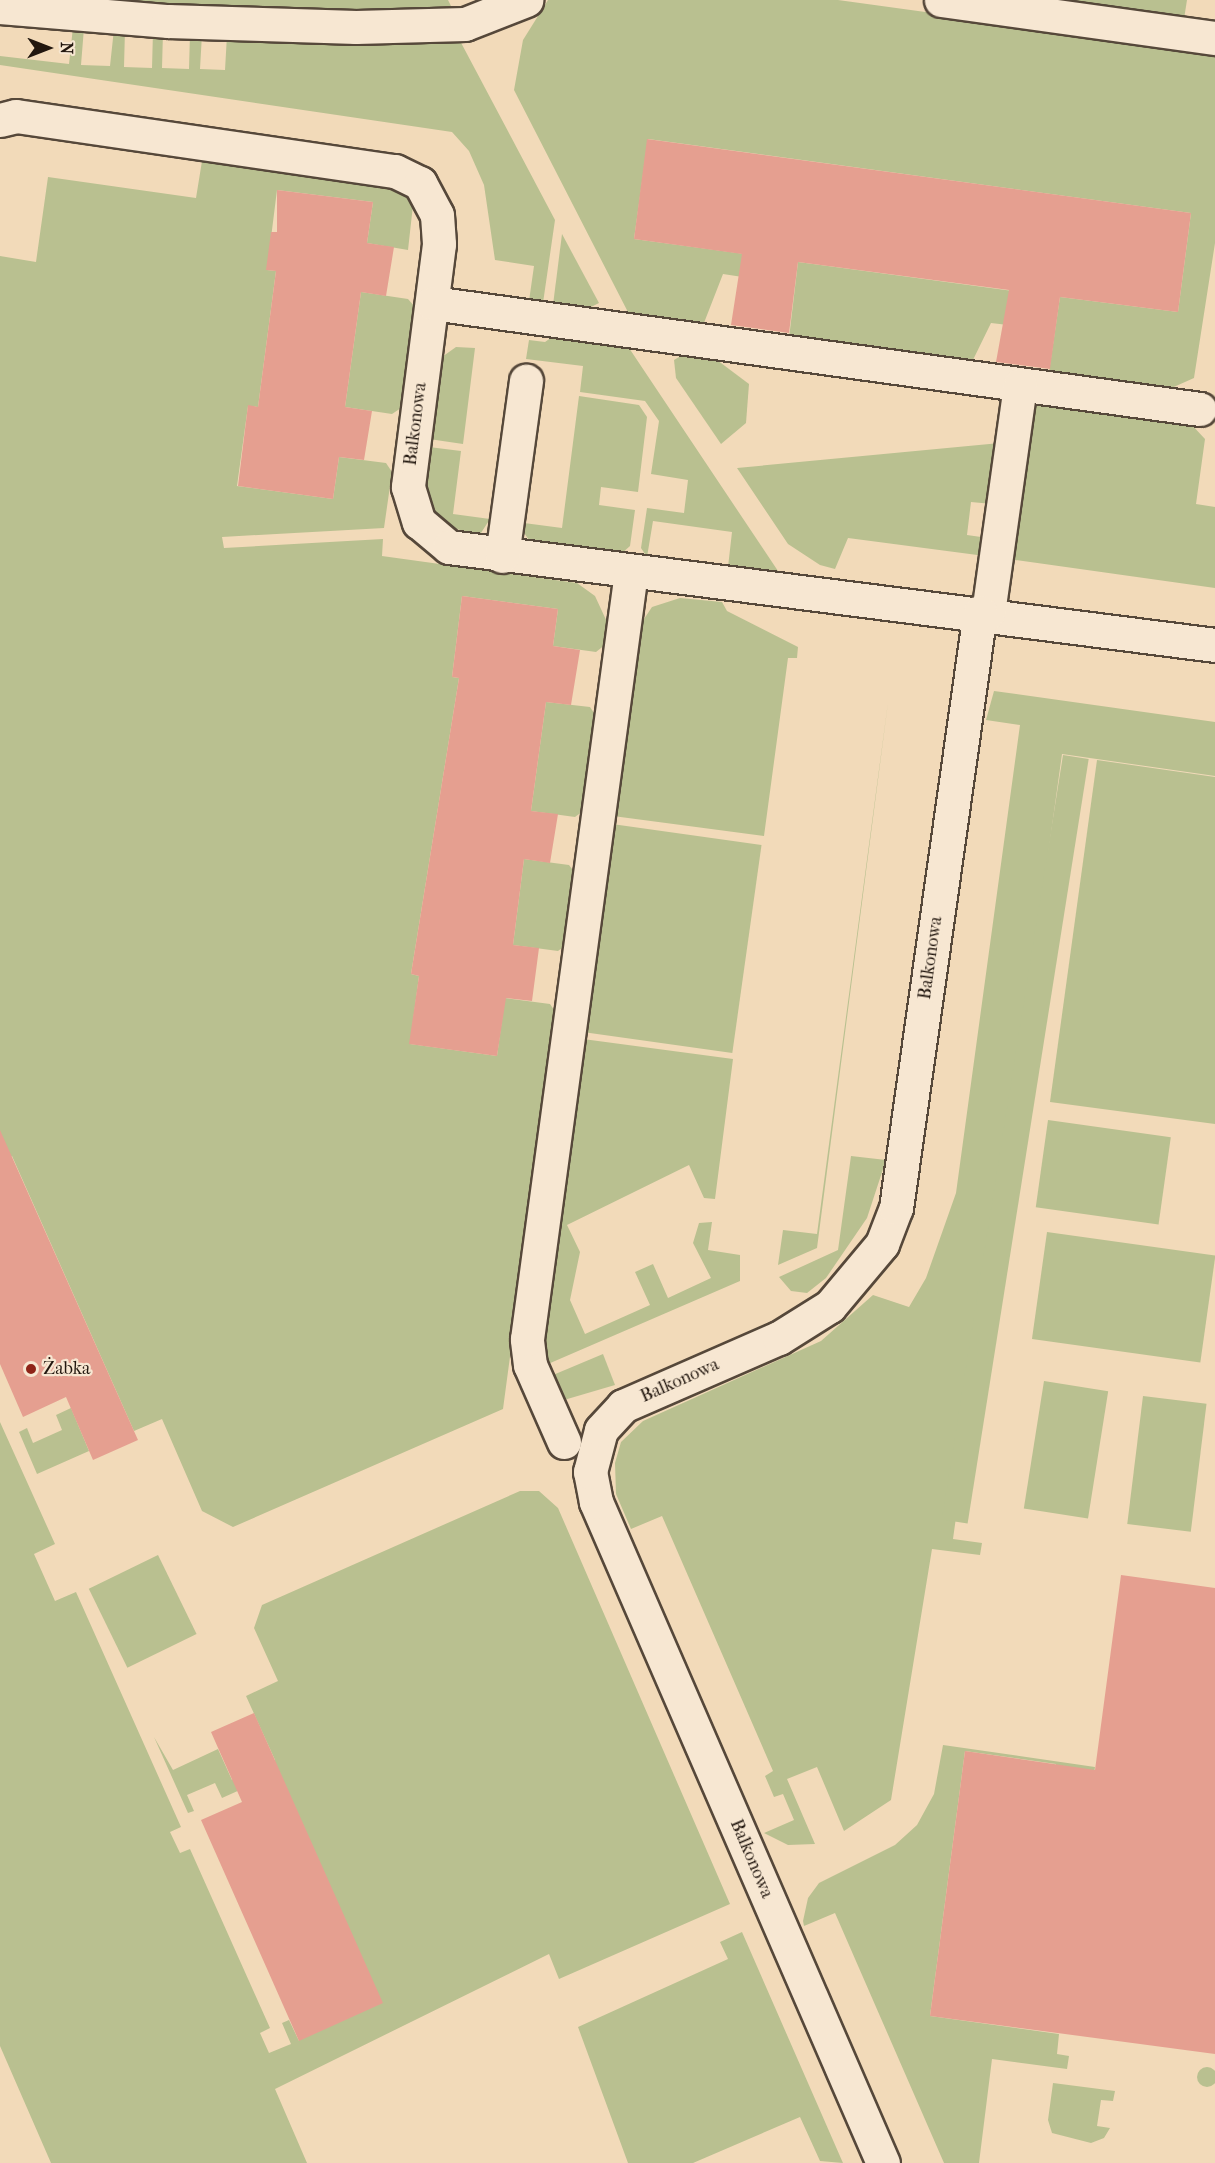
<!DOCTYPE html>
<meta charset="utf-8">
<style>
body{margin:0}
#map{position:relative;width:1215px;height:2163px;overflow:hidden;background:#f2dab9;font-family:"IM FELL French Canon",serif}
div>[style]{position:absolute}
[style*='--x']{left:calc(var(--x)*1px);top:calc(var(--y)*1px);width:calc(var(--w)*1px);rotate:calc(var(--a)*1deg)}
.green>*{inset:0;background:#b9c090;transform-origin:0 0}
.round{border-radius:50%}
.building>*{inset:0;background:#e59f90}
.roads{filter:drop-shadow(2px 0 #56483a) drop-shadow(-2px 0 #56483a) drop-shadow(0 2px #56483a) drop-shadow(0 -2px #56483a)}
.street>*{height:33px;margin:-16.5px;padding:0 16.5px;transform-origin:16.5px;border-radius:16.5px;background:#f7e7d2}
.dots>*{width:16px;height:16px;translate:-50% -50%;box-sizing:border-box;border:3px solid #f7e7d2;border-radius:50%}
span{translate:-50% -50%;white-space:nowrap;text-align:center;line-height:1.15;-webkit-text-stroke:4.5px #f7e7d2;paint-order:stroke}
.street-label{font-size:18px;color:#22170f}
.poi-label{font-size:18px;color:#22170f}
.left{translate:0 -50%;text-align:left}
.north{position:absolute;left:18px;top:18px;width:60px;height:60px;-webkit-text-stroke:4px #f7e7d2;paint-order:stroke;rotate:90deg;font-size:16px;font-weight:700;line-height:24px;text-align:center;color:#22170f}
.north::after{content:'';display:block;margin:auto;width:21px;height:27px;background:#22170f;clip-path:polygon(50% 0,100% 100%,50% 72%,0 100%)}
</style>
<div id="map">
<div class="green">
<i style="clip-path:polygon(77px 0,448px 0,453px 10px,357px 16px)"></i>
<i style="clip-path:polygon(548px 0,838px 0,1215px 52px,1215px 243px,1194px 378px,1167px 390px,1049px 372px,1060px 297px,1178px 312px,1191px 213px,648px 139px,634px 239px,752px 255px,749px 278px,723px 274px,702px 328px,631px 318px,514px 90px,523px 40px)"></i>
<i style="clip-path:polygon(1045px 0,1187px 0,1184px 19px)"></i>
<i style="clip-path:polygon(73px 27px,84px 28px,81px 65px,110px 66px,114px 29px,125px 30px,124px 67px,152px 68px,153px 31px,163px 32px,162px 68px,189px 69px,190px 33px,202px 34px,200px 69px,225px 70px,227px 35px,458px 37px,555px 220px,543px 303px,529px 301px,534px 266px,495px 260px,484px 185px,469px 151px,452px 132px,0 65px,0 56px,69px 64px)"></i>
<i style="clip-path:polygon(202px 161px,401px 190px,413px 205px,408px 250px,367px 243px,373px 202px,277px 190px,267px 270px,276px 271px,258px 407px,248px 406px,237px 486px,333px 499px,339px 457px,386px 463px,392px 472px,384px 528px,222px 537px,224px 548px,383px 539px,382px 556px,577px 583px,595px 596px,607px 622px,606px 644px,596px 652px,553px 646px,558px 609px,462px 596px,452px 677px,459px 678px,411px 974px,419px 976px,410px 1044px,497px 1056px,505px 998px,550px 1004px,556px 1013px,503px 1409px,233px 1527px,202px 1511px,162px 1419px,134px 1431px,12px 1156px,0 1161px,0 256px,36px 262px,48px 177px,196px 198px)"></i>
<i style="clip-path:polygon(562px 234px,599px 303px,587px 309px,553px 305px)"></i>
<i style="clip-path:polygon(798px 262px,1013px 291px,1008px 325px,991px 323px,971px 364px,789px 338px)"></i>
<i style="clip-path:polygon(361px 292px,408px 299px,415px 307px,401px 408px,392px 414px,345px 407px)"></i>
<i style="clip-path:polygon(555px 335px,627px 345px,780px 574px,728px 567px,732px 532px,653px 521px,647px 557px,641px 548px,647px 508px,684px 513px,688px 480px,651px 474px,659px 421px,645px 401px,580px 392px,583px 366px,526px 359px,529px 340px,545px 342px)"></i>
<i style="clip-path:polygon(456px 347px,475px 348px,463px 444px,429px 439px,442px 357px)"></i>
<i style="clip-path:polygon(684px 354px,713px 357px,749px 384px,746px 423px,721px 444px,676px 378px,674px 360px)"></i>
<i style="clip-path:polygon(579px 396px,639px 405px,647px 417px,638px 492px,601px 487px,599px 505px,635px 510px,630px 546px,621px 554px,530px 542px,523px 531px,524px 523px,562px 528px)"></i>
<i style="clip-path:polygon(1030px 401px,1190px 423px,1205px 439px,1196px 504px,1215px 507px,1215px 588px,1008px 559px)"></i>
<i style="clip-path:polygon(1000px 443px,992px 504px,971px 502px,967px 535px,988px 538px,985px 556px,848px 538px,835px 569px,820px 565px,788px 544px,737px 468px)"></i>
<i style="clip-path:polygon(429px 447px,461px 451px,453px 514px,490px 519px,479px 536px,438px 523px,424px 495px)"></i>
<i style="clip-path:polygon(680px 598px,722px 602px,727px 611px,798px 647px,797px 658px,788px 658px,764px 836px,613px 816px,640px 625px,652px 607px)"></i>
<i style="clip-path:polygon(994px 691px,1215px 722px,1215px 776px,1062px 754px,953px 1539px,982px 1543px,980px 1555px,932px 1549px,891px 1800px,844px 1831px,817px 1767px,787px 1779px,815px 1844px,788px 1845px,764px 1833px,794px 1820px,783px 1794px,774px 1797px,765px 1776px,773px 1771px,662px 1516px,631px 1529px,616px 1494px,615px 1463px,621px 1442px,643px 1421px,821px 1341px,873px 1295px,909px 1307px,926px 1278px,956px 1193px,1020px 725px,986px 720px)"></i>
<i style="clip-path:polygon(889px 695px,817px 1248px,778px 1265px,783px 1230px,817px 1234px)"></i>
<i style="clip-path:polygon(546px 702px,590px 707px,596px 716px,583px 811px,575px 817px,531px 811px)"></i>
<i style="left:1063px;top:755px;width:26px;height:774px;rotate:9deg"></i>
<i style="clip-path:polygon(1097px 760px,1215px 777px,1215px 1124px,1050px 1102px)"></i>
<i style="left:612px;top:824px;width:151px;height:210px;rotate:8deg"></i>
<i style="clip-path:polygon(524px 859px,569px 865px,575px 873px,566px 945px,558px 951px,513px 945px)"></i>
<i style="clip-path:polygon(583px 1039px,733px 1059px,715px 1199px,704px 1198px,689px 1165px,567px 1225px,580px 1252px,570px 1300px,585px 1334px,650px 1305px,635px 1272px,653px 1264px,668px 1298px,711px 1278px,693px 1243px,699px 1223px,712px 1222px,708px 1250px,740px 1255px,740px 1281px,548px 1364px,542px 1349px)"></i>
<i style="left:1048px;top:1120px;width:124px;height:88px;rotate:8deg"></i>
<i style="clip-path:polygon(851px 1156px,886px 1160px,867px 1218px,826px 1278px,807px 1293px,791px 1291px,779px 1277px,838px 1250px)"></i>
<i style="left:1047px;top:1232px;width:170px;height:108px;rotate:8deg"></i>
<i style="clip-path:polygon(603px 1354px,615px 1385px,564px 1400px,553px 1375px)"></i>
<i style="left:1044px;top:1381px;width:65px;height:129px;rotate:9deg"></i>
<i style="left:1143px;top:1396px;width:64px;height:129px;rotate:7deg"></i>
<i style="clip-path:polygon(71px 1408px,89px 1451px,37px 1474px,19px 1432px,27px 1428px,33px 1443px,62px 1430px,56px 1415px)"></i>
<i style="clip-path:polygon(0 1422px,55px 1544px,34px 1554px,55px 1601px,76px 1592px,181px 1827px,170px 1832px,180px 1853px,190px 1849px,270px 2028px,260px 2033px,269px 2053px,291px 2044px,282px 2023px,289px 2020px,299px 2041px,280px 1772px,222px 1798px,215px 1783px,187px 1795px,194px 1811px,188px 1813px,154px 1737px,173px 1770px,218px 1749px,232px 1780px,275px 1760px,246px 1696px,278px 1681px,254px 1628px,262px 1605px,520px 1491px,539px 1491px,558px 1508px,730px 1904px,559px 1979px,549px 1954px,275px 2089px,307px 2163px,51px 2163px,0 2046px)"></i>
<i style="left:158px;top:1555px;width:88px;height:77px;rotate:64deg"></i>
<i style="clip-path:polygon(943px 1745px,1095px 1767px,1085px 1836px,1048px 1830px,1056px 1764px,965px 1751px,930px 2016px,1059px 2034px,1057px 2054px,1069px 2056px,1067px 2069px,992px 2059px,979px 2163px,944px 2163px,835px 1913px,804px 1926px,803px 1921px,808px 1898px,819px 1883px,895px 1845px,917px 1825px,934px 1794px)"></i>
<i style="clip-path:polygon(742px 1932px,843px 2163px,820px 2161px,800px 2117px,693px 2163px,628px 2163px,578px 2027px,728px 1959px,720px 1942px)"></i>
<i class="round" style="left:1197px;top:2067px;width:20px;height:20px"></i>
<i style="clip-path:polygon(1053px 2083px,1115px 2091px,1113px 2101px,1101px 2100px,1097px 2126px,1110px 2128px,1104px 2138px,1091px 2143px,1052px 2133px,1048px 2120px)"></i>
</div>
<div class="building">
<i style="clip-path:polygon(647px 139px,1191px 213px,1178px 312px,1060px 297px,1050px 369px,996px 362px,1009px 290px,798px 262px,789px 333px,731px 325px,742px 254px,634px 239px)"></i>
<i style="clip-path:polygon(277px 190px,373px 202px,367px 243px,394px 247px,386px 296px,361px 292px,345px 407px,372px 411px,364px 460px,339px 457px,333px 499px,238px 486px,248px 405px,258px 407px,276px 271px,266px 270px,271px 232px,277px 232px)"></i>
<i style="clip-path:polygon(462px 596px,558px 609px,553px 646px,580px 650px,571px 705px,546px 702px,531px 811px,558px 814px,550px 863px,524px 859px,513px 945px,539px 948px,532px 1001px,506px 998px,497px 1056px,409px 1044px,419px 976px,411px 974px,459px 678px,452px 677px)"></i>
<i style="clip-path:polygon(0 1130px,138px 1440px,93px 1460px,66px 1397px,23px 1417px,0 1364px)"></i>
<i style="clip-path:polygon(1121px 1575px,1215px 1588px,1215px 2054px,930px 2016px,965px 1751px,1095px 1770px)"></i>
<i style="clip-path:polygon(254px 1713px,383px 2003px,299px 2041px,201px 1820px,242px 1802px,211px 1732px)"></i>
</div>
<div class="roads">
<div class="street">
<i style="--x:941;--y:0;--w:277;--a:7.9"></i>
<i style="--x:0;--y:7;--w:169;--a:4.8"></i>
<i style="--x:168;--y:21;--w:188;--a:1.8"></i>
<i style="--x:356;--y:27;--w:109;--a:-1.6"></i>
<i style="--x:465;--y:24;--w:66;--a:-21.5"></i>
<i style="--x:0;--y:120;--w:16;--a:-14"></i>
<i style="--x:16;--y:116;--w:383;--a:8.3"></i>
<i style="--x:395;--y:171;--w:28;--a:26"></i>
<i style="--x:420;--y:183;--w:36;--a:62"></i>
<i style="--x:437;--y:215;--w:29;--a:86"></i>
<i style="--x:439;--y:244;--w:245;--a:97.3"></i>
<i style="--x:408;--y:487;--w:37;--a:73"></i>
<i style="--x:419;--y:522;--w:39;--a:40"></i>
<i style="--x:449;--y:547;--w:772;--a:7.29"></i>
<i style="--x:432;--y:303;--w:775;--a:7.86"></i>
<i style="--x:502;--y:556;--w:177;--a:-82.2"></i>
<i style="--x:988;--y:613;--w:230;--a:-82"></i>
<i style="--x:564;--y:1442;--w:84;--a:-113.8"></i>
<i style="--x:530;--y:1365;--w:26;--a:-97"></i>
<i style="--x:527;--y:1339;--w:774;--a:-82.28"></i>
<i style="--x:883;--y:2163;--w:721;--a:-113.47"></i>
<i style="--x:596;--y:1502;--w:31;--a:-101"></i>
<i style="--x:590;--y:1472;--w:43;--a:-75.3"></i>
<i style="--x:601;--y:1430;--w:33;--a:-47"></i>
<i style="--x:623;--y:1406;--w:170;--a:-23.6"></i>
<i style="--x:779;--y:1338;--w:60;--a:-32.1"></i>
<i style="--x:830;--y:1306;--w:81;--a:-50"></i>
<i style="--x:882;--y:1244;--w:39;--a:-69"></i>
<i style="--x:896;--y:1208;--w:602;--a:-81.98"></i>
</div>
</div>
<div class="dots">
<i style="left:31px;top:1369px;background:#8f2418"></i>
</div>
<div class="street-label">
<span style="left:416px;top:424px;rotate:-83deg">Balkonowa</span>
<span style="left:931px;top:958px;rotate:-82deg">Balkonowa</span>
<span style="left:680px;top:1381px;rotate:-24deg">Balkonowa</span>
<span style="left:751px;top:1859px;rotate:67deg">Balkonowa</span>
</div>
<div class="poi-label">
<span class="left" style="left:43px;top:1369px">Żabka</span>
</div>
<div class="north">N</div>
</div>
